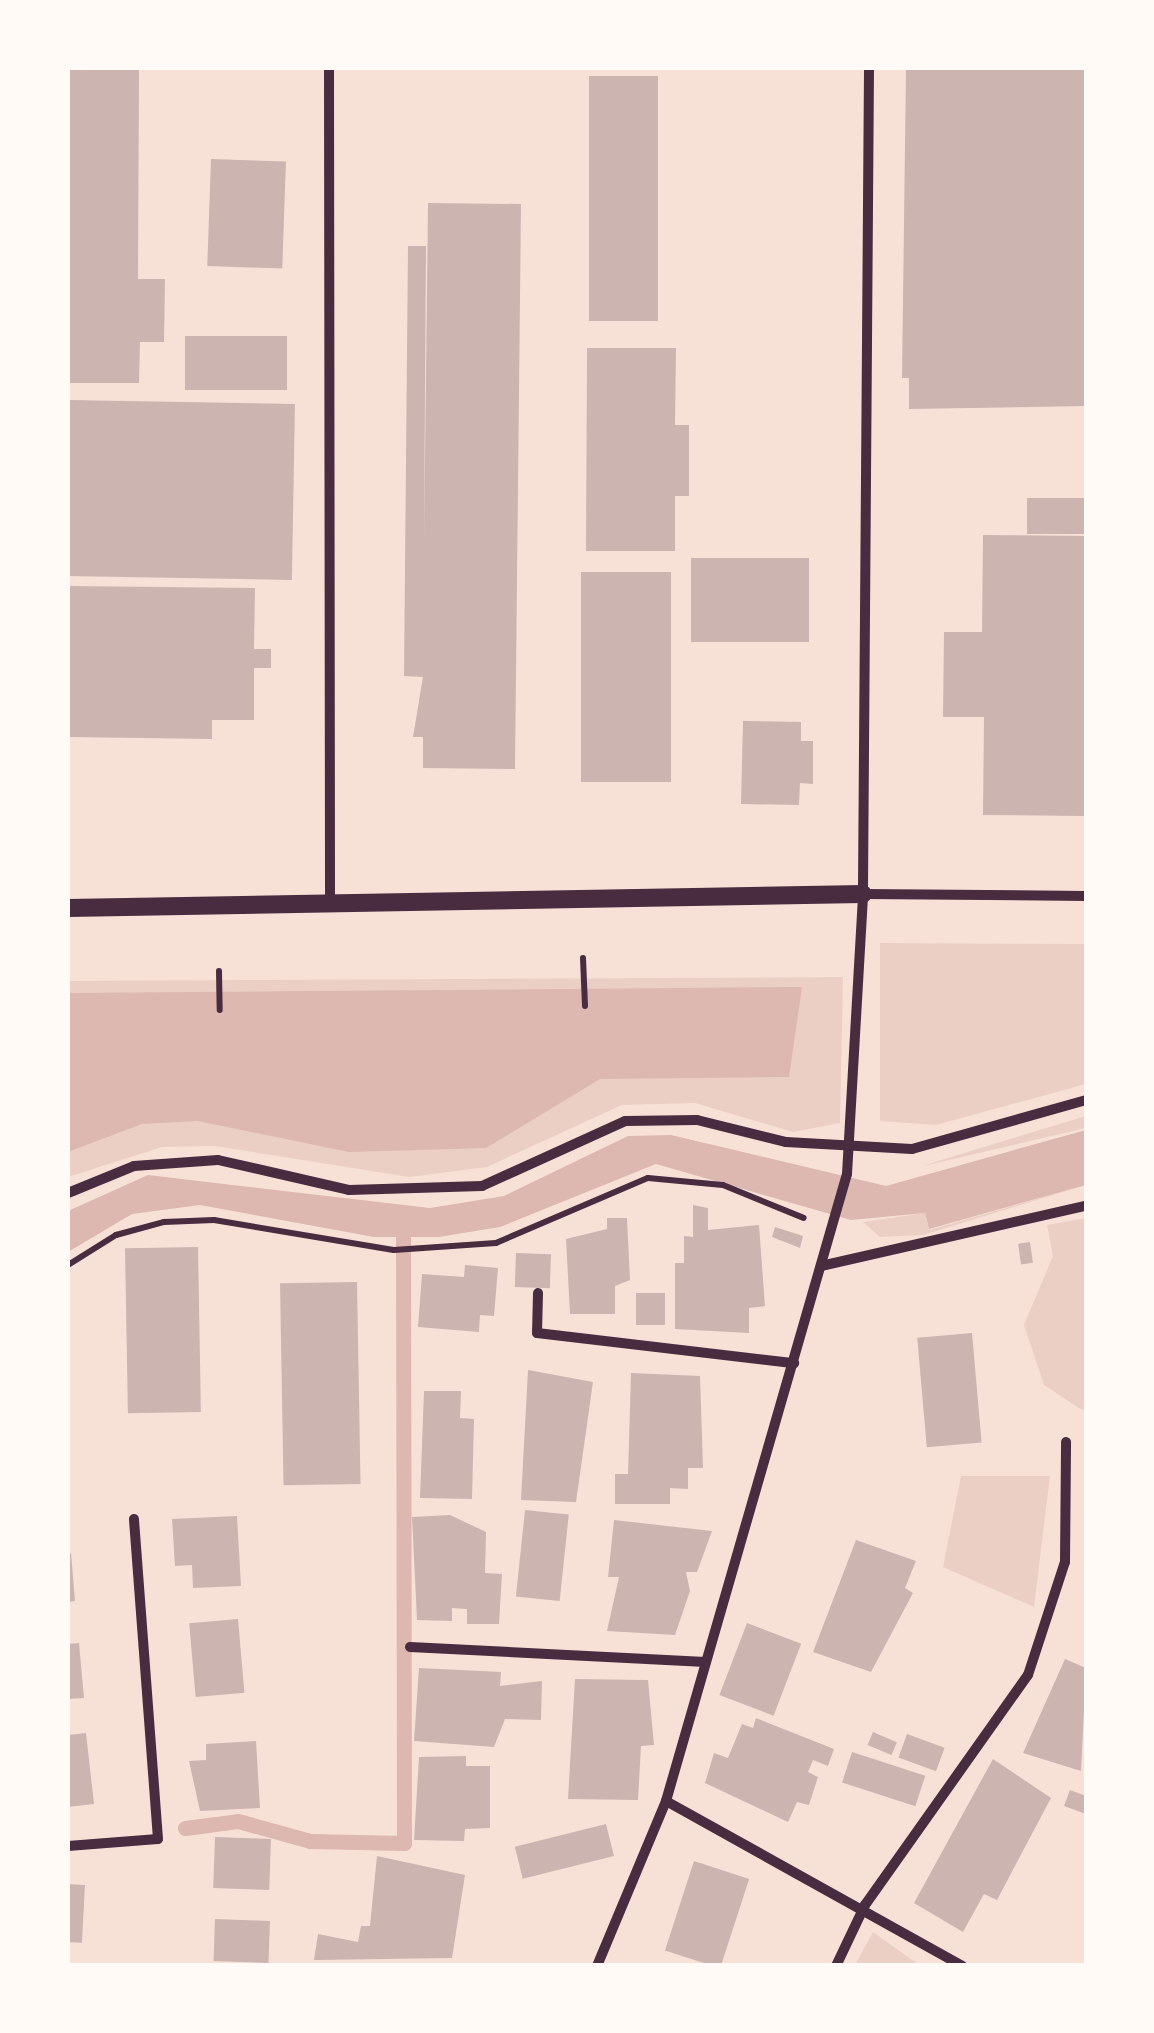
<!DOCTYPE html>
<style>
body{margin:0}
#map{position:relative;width:1154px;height:2033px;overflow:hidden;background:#f7e1d7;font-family:Karla,sans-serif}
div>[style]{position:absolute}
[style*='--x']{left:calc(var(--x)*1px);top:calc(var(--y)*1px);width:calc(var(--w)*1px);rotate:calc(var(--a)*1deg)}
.green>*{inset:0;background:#ebcfc5}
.water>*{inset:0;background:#dcb8b0}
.stream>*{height:15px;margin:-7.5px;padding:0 7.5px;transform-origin:7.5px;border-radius:7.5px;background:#dcb8b0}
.building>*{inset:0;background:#ccb4b1;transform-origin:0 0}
.path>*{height:6px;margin:-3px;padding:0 3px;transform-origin:3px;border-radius:3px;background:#4a2c40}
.minor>*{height:10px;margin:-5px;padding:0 5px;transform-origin:5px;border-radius:5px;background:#4a2c40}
.tertiary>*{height:18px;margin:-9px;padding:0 9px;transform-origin:9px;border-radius:9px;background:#4a2c40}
span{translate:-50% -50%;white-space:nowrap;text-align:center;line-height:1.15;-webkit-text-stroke:10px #fffaf5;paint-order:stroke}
.frame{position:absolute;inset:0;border:70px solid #fffaf5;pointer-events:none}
</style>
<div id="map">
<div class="green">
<i style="clip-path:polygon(880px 943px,1086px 944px,1086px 1084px,936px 1125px,880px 1121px)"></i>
<i style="clip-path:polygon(843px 977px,840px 1123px,793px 1132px,695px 1103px,622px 1105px,487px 1167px,409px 1177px,215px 1146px,162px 1147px,68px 1177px,68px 981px)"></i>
<i style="clip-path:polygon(1086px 1116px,1086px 1128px,919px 1167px,1023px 1135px)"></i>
<i style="clip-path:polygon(1086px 1185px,923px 1235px,880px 1237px,863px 1222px,925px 1213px,929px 1230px)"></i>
<i style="clip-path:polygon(1086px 1218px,1086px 1409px,1082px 1410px,1044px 1385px,1024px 1325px,1053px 1256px,1047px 1225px)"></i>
<i style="clip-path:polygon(961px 1476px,1050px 1476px,1034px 1607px,943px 1567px)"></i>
<i style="clip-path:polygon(873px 1932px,919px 1965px,855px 1965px)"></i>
</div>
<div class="water">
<i style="clip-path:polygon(802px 987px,789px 1077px,600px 1079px,486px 1148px,349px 1152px,198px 1121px,142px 1124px,68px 1152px,68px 993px)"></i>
<i style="clip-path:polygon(1086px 1130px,1086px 1185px,929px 1229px,925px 1213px,851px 1220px,656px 1164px,500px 1227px,439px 1237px,374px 1237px,200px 1205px,132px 1214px,68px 1252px,68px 1211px,148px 1175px,430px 1208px,504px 1196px,628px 1136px,671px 1135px,886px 1186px)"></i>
</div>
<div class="stream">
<i style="--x:185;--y:1828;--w:53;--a:-7.5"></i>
<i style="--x:238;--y:1821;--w:75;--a:15.5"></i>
<i style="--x:310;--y:1841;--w:94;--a:1.2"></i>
<i style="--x:404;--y:1843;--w:622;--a:-90.09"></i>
</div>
<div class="building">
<i style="clip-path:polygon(68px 68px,139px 68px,138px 279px,165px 279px,164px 342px,140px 342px,139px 383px,68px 383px)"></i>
<i style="clip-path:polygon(906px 68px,1086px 68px,1086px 406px,909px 409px,909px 378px,902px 378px)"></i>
<i style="left:589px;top:76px;width:69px;height:245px"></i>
<i style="left:211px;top:159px;width:75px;height:107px;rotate:2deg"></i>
<i style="clip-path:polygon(428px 203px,521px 204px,515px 769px,423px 768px,423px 737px,413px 737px,423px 677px,404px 676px,408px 246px,426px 246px,424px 545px)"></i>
<i style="left:185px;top:336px;width:102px;height:54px"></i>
<i style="clip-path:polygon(587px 348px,676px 348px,675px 425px,689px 425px,689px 496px,675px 496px,675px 551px,586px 551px)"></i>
<i style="left:68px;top:400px;width:227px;height:176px;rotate:1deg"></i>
<i style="left:1027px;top:498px;width:59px;height:36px"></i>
<i style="clip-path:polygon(983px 535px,1086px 536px,1086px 816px,983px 815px,984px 717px,943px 717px,944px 632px,982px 632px)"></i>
<i style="left:691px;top:558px;width:118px;height:84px"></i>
<i style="left:581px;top:572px;width:90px;height:210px"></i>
<i style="clip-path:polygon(68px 586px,255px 588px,254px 649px,271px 649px,271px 668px,254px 668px,254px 720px,212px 720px,212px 739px,68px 737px)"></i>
<i style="clip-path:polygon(743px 721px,801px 722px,801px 741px,813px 741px,813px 784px,800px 783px,799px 805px,741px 804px)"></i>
<i style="clip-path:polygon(693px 1205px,708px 1208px,708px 1230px,759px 1225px,765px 1306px,749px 1308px,749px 1333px,675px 1329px,675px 1263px,684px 1263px,684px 1236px,693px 1237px)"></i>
<i style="clip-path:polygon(607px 1218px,627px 1218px,630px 1280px,615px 1286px,615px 1314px,570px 1314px,566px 1239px,607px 1229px)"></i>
<i style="clip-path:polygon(775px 1227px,803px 1236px,800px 1248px,772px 1237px)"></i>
<i style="left:1030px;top:1242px;width:21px;height:12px;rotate:82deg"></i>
<i style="left:198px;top:1247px;width:165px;height:73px;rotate:89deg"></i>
<i style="left:516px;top:1253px;width:35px;height:34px;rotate:2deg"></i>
<i style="clip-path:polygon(465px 1265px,498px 1268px,494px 1316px,480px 1315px,479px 1332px,418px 1327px,422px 1274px,464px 1277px)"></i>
<i style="left:357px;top:1282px;width:202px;height:77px;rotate:89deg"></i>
<i style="left:665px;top:1293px;width:32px;height:29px;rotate:90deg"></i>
<i style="left:972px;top:1333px;width:110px;height:55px;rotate:85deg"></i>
<i style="clip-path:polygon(528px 1370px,593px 1382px,576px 1502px,521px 1500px)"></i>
<i style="clip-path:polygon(631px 1373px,700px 1376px,703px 1468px,688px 1468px,688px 1489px,670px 1488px,670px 1504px,615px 1504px,615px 1474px,628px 1474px)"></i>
<i style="clip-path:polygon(424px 1391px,461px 1391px,460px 1418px,474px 1419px,472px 1499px,420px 1498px)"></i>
<i style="left:525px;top:1510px;width:44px;height:87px;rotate:6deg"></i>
<i style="clip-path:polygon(450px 1515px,486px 1532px,485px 1573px,502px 1574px,499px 1624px,467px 1624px,467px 1609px,452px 1608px,452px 1621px,417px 1620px,412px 1517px)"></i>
<i style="clip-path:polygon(237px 1516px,241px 1586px,193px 1588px,192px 1565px,175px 1566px,172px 1519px)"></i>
<i style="clip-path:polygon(614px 1520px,712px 1531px,697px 1572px,686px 1572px,690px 1591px,675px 1635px,607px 1631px,619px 1577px,608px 1577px)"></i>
<i style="clip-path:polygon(856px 1540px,916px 1561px,905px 1588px,913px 1593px,871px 1672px,813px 1652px)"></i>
<i style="clip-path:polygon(71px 1553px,75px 1601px,68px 1602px,68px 1554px)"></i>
<i style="left:238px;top:1619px;width:74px;height:49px;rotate:85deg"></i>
<i style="left:747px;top:1623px;width:58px;height:77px;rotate:21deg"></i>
<i style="clip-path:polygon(79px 1643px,84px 1698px,68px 1699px,68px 1644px)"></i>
<i style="clip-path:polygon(1065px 1659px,1086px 1668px,1081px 1771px,1023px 1753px)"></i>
<i style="clip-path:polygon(419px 1668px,501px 1672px,500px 1686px,542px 1681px,541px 1720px,505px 1719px,494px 1747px,414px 1741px)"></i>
<i style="clip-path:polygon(575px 1679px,648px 1680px,654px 1745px,641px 1746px,638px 1800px,568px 1799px)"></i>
<i style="clip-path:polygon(756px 1718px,834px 1749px,828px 1766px,813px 1760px,808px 1772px,818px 1777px,809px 1805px,797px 1802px,788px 1822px,705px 1783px,714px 1753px,728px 1758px,742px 1724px,753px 1728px)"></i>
<i style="left:873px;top:1732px;width:26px;height:14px;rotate:23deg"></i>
<i style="clip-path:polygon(86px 1733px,94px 1804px,68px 1807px,68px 1735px)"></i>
<i style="left:907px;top:1734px;width:40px;height:25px;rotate:20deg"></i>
<i style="clip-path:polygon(256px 1741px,260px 1808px,200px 1811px,189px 1761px,206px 1760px,206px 1744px)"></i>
<i style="left:852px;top:1752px;width:77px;height:32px;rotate:18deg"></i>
<i style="clip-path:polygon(466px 1756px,466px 1766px,490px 1766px,490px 1828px,465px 1829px,464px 1841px,414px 1840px,419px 1757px)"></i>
<i style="clip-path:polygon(993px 1759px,1051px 1798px,997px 1900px,984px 1894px,963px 1932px,914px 1903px)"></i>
<i style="clip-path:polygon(1070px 1790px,1086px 1796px,1086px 1814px,1064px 1806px)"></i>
<i style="left:606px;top:1824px;width:33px;height:94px;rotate:76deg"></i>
<i style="left:215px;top:1837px;width:56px;height:51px;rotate:2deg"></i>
<i style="clip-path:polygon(377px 1856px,465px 1875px,452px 1958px,314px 1960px,318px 1934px,358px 1942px,361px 1926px,370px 1926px)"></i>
<i style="left:694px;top:1861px;width:58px;height:94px;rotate:18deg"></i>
<i style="left:68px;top:1884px;width:17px;height:58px;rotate:3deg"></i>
<i style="left:215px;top:1919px;width:55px;height:42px;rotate:2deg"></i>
</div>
<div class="path">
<i style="--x:583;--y:958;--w:48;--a:87.6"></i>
<i style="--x:219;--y:971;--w:39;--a:89"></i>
<i style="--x:68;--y:1265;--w:57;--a:-32"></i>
<i style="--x:116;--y:1235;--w:50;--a:-15.2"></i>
<i style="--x:164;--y:1222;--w:50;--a:-2.3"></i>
<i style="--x:214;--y:1220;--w:182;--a:9.5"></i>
<i style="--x:394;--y:1250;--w:102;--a:-3.9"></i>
<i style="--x:496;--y:1243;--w:165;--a:-23.2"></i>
<i style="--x:648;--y:1178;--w:75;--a:5.3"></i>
<i style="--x:723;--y:1185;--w:87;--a:22.2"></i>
</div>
<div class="minor">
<i style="--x:329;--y:68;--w:838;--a:89.93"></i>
<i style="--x:869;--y:68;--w:826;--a:90.42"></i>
<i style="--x:863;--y:894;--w:223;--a:0.5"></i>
<i style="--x:68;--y:1193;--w:71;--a:-22.2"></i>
<i style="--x:134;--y:1166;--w:84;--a:-4.1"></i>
<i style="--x:218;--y:1160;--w:134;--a:12.9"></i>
<i style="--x:349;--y:1190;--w:133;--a:-1.7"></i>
<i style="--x:482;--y:1186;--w:157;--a:-24.4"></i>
<i style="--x:625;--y:1121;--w:72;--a:-0.8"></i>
<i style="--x:697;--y:1120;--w:92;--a:13.9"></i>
<i style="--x:786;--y:1142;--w:126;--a:3.2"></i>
<i style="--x:912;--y:1149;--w:181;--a:-15.7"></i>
<i style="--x:821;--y:1266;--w:272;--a:-12.8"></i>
<i style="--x:538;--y:1293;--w:40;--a:91.4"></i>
<i style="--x:537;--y:1333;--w:259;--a:6.7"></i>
<i style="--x:410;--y:1647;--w:296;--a:2.9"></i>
<i style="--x:666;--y:1801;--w:339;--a:29.1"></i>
<i style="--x:68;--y:1846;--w:90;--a:-4.4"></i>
<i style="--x:158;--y:1839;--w:321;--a:-94.3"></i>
<i style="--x:597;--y:1966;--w:179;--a:-67.3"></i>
<i style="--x:666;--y:1801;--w:653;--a:-73.9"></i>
<i style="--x:847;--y:1174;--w:280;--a:-86.7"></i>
<i style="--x:836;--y:1966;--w:68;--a:-64.6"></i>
<i style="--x:865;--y:1905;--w:282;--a:-54.7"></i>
<i style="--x:1028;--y:1675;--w:119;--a:-71.9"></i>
<i style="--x:1065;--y:1562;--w:120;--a:-89.5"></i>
</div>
<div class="tertiary">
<i style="--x:68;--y:908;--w:795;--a:-1.01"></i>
</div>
<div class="frame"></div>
</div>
